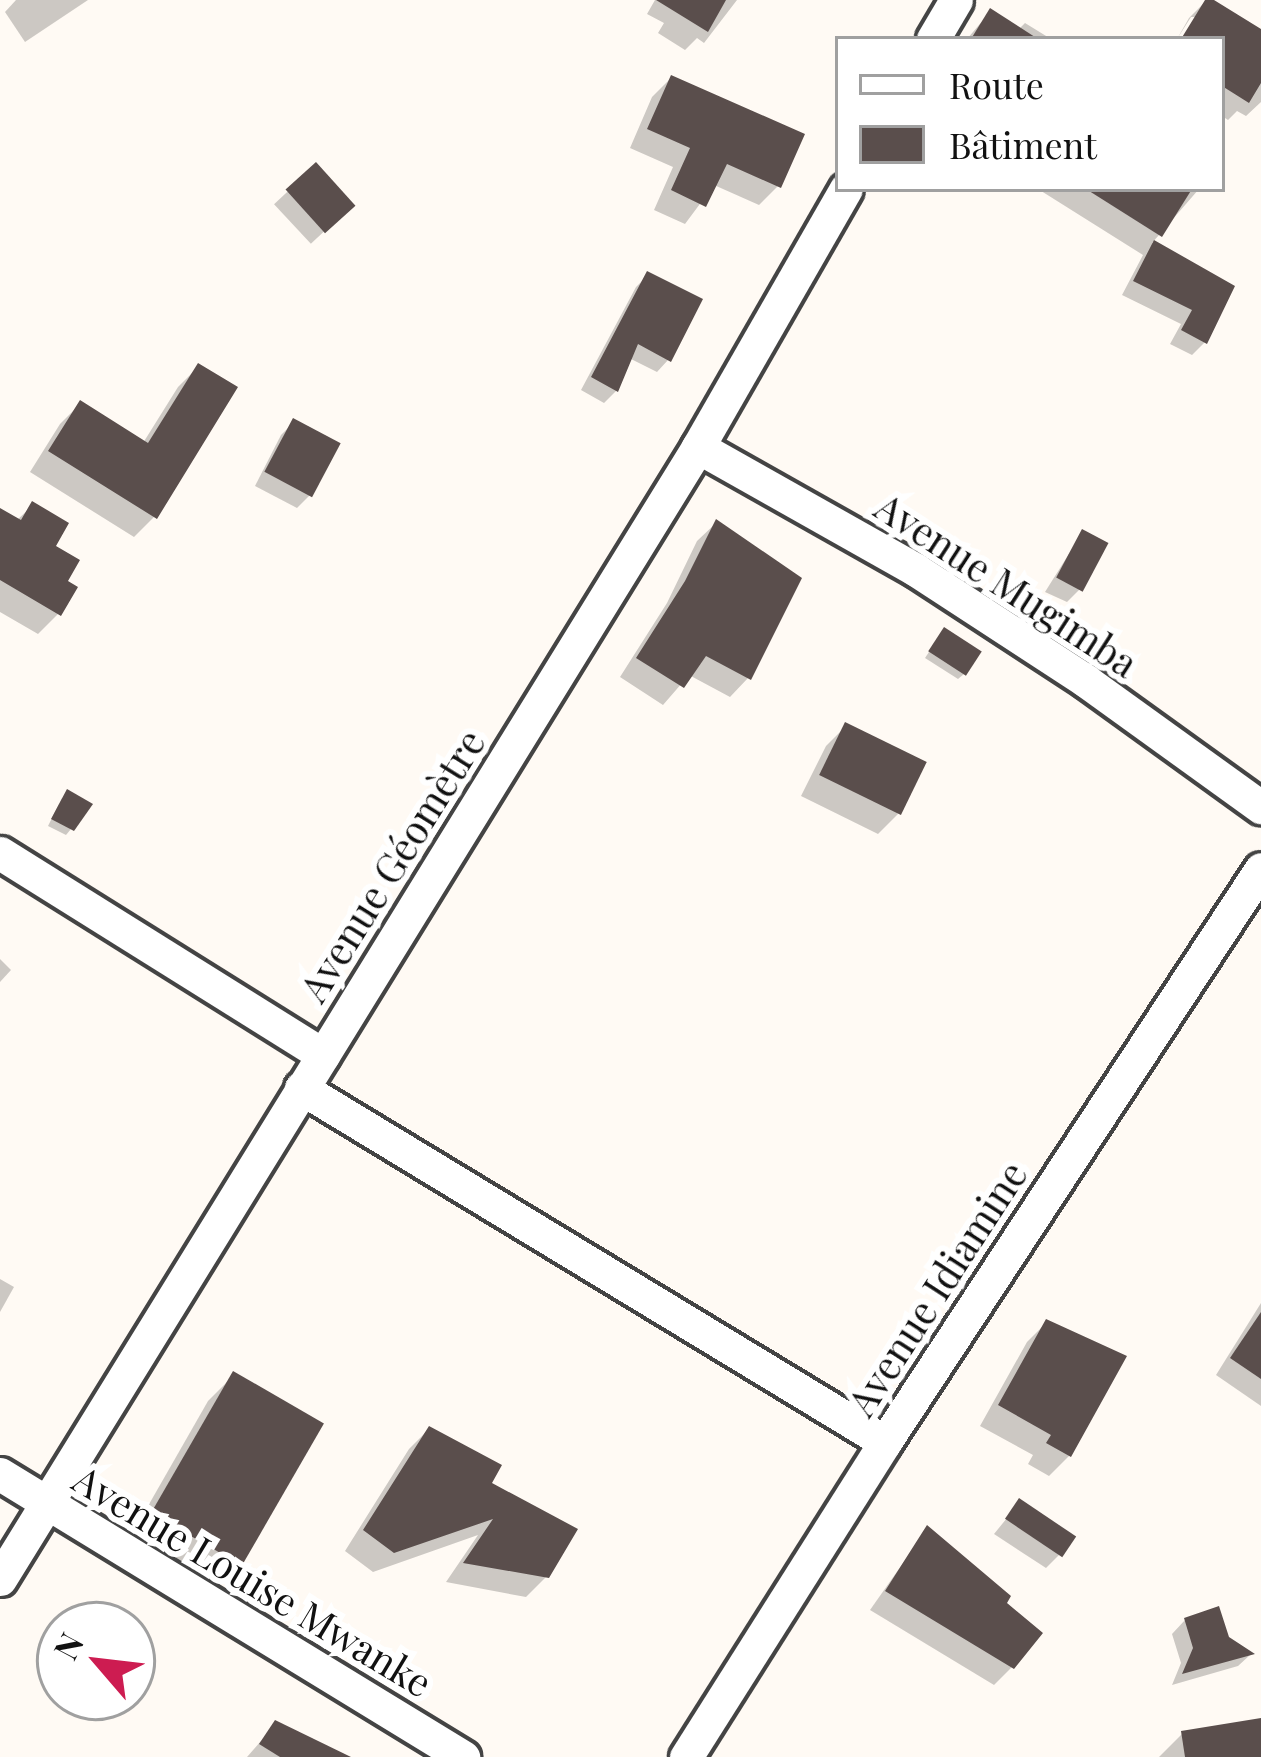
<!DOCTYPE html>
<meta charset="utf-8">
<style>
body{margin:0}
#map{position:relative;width:1261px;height:1757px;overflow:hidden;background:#fffaf4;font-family:"Playfair Display",serif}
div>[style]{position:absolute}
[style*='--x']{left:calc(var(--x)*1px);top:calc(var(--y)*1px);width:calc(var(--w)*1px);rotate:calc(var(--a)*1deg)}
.shadow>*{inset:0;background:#0003;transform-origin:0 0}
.building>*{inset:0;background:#5a4e4c;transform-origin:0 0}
.roads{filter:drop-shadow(3px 0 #444) drop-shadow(-3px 0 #444) drop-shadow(0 3px #444) drop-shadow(0 -3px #444)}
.street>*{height:33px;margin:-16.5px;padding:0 16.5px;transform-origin:16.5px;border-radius:16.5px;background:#fff}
span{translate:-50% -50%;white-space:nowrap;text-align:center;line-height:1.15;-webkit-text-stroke:12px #fff;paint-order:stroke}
.street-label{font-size:39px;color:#111}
.legend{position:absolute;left:835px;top:36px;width:390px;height:156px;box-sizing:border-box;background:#fff;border:3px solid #a0a0a0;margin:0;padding:15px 21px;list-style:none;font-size:36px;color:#111}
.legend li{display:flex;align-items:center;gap:24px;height:60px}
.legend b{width:60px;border:3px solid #a0a0a0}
.north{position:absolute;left:36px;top:1601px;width:120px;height:120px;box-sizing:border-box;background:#fff;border:3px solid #a0a0a0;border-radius:50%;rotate:298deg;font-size:33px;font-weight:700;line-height:48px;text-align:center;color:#111}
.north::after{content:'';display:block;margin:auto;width:42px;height:54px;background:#cd1c51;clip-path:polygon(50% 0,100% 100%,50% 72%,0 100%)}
</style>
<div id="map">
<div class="shadow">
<i style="clip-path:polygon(16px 0,88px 0,25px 42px,5px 12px)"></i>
<i style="clip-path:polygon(655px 0,737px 0,704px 43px,697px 38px,685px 50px,658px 33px,664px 23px,647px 14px)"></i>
<i style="clip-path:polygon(1207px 0,1261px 31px,1261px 102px,1246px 116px,1237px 111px,1228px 120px,1222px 116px,1222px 39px,1185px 39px,1198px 17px,1191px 17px,1177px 39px,1189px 18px)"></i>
<i style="clip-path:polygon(990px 12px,1018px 30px,1025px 23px,1051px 39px,967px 39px)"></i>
<i style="clip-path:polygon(671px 78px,778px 186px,759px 205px,714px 185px,685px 224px,654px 210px,673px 167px,630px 148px,652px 97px)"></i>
<i style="left:315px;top:166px;width:54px;height:56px;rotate:47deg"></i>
<i style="clip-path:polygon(1038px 189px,1199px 189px,1152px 243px,1231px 288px,1205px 342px,1192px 355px,1170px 344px,1181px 324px,1122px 295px,1143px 255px)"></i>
<i style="clip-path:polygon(648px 275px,668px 360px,657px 372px,629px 358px,616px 391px,604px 403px,581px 390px,636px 287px)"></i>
<i style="clip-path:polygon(198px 367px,154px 517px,134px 537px,30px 472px,60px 424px,80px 404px,143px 443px,178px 387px)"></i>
<i style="clip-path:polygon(294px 422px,310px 495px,297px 508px,255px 486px,281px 435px)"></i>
<i style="clip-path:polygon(33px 505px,64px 582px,58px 614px,38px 634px,0 612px,0 512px,16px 521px)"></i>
<i style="clip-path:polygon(716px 523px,748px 678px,730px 697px,689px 675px,663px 705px,620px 677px,667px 603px,697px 541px)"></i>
<i style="clip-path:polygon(1082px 533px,1080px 589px,1067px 602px,1045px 592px)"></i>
<i style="clip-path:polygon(939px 637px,964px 674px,958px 679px,925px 658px)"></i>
<i style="clip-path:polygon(846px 726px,898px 814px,878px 834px,801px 796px,826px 746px)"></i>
<i style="clip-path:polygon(62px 798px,71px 829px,66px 835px,48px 826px)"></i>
<i style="clip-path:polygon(0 959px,11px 970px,0 982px)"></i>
<i style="clip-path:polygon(0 1279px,14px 1287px,0 1312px)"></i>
<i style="clip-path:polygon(1261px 1303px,1261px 1406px,1216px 1375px)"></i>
<i style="clip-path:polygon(1047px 1322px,1069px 1456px,1049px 1476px,1028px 1464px,1033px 1455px,980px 1426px,1027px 1342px)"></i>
<i style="clip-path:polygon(234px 1375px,320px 1424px,239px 1564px,213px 1590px,128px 1541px,208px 1401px)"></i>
<i style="clip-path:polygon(429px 1429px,488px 1485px,547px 1576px,526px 1597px,446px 1582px,478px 1535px,373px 1572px,345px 1551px,409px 1449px)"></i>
<i style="clip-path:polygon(1020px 1502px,1059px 1555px,1046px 1568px,994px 1534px)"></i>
<i style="clip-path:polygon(927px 1529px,1003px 1604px,1012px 1667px,994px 1685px,870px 1610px)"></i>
<i style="clip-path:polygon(1185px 1620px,1226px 1639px,1250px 1655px,1238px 1666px,1172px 1685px,1181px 1663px,1172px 1634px)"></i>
<i style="clip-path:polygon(1261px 1721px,1261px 1757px,1159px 1757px,1182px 1734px)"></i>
<i style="clip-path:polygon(276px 1724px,344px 1757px,247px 1757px)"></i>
</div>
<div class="building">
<i style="clip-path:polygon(656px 0,726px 0,708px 32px)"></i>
<i style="clip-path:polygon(1205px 0,1214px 0,1261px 29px,1261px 83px,1249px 103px,1222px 86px,1222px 39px,1181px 39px)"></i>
<i style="clip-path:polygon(990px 8px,1038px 39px,971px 39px)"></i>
<i style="clip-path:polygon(671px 75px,805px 134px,781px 188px,727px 164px,706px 207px,671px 190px,690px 148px,647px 129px)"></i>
<i style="left:316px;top:162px;width:59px;height:41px;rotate:48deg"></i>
<i style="clip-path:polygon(1086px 189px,1192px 189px,1162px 237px)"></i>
<i style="clip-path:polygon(1154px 240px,1235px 286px,1207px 344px,1181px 330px,1192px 310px,1133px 281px)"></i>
<i style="clip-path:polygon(647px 271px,703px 299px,671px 362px,638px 344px,618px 392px,591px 377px)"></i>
<i style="clip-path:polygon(198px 363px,238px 387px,157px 519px,48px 451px,80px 400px,148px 443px)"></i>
<i style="left:293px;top:418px;width:54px;height:61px;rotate:28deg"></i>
<i style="clip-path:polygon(32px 501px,69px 523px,56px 546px,80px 560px,68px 581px,78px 587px,61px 616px,0 580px,0 508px,21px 520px)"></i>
<i style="clip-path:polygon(716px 519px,802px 578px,751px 680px,706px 656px,684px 688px,636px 658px,685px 581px)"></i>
<i style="left:1082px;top:529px;width:30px;height:55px;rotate:28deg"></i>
<i style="left:944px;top:627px;width:45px;height:29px;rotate:33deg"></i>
<i style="left:845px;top:722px;width:91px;height:59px;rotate:26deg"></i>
<i style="clip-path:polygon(67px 789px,93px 804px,74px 831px,51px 819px)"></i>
<i style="clip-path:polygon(1261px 1312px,1261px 1379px,1230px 1358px)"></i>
<i style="clip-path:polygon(1046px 1319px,1127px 1356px,1071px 1457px,1046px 1443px,1051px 1435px,998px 1405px)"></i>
<i style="left:233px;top:1371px;width:105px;height:164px;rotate:30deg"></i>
<i style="clip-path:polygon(429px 1426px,502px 1465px,492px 1483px,578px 1529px,549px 1578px,463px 1563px,493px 1519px,394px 1553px,363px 1530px)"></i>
<i style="left:1019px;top:1498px;width:69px;height:25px;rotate:34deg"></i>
<i style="clip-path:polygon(927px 1525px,1011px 1596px,1007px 1603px,1043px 1633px,1014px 1669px,885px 1591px)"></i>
<i style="clip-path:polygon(1219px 1606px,1229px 1637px,1255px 1654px,1182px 1674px,1193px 1648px,1184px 1618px)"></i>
<i style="clip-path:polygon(1261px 1718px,1261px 1757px,1185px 1757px,1181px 1731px)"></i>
<i style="clip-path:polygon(275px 1720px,351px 1757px,280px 1757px,259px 1744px)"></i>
</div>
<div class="roads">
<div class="street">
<i style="--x:933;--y:39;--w:45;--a:-59.5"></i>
<i style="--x:698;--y:447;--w:250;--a:29.4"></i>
<i style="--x:916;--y:570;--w:203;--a:33.1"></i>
<i style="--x:1086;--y:681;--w:216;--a:35.8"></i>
<i style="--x:0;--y:853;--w:381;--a:32"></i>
<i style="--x:301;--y:1088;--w:683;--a:31.22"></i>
<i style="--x:0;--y:1474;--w:543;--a:31.43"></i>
<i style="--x:0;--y:1579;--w:1330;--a:-58.34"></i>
<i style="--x:698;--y:447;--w:297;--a:-60.2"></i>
<i style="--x:686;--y:1757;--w:373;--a:-57.7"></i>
<i style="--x:885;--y:1442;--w:685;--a:-56.73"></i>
</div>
</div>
<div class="street-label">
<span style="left:1007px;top:584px;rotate:33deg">Avenue Mugimba</span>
<span style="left:391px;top:865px;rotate:-58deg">Avenue Géomètre</span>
<span style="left:936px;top:1288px;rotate:-57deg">Avenue Idiamine</span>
<span style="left:253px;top:1580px;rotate:31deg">Avenue Louise Mwanke</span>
</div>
<ul class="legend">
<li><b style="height:15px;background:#fff"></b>Route</li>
<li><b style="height:33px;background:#5a4e4c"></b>Bâtiment</li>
</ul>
<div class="north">N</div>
</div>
